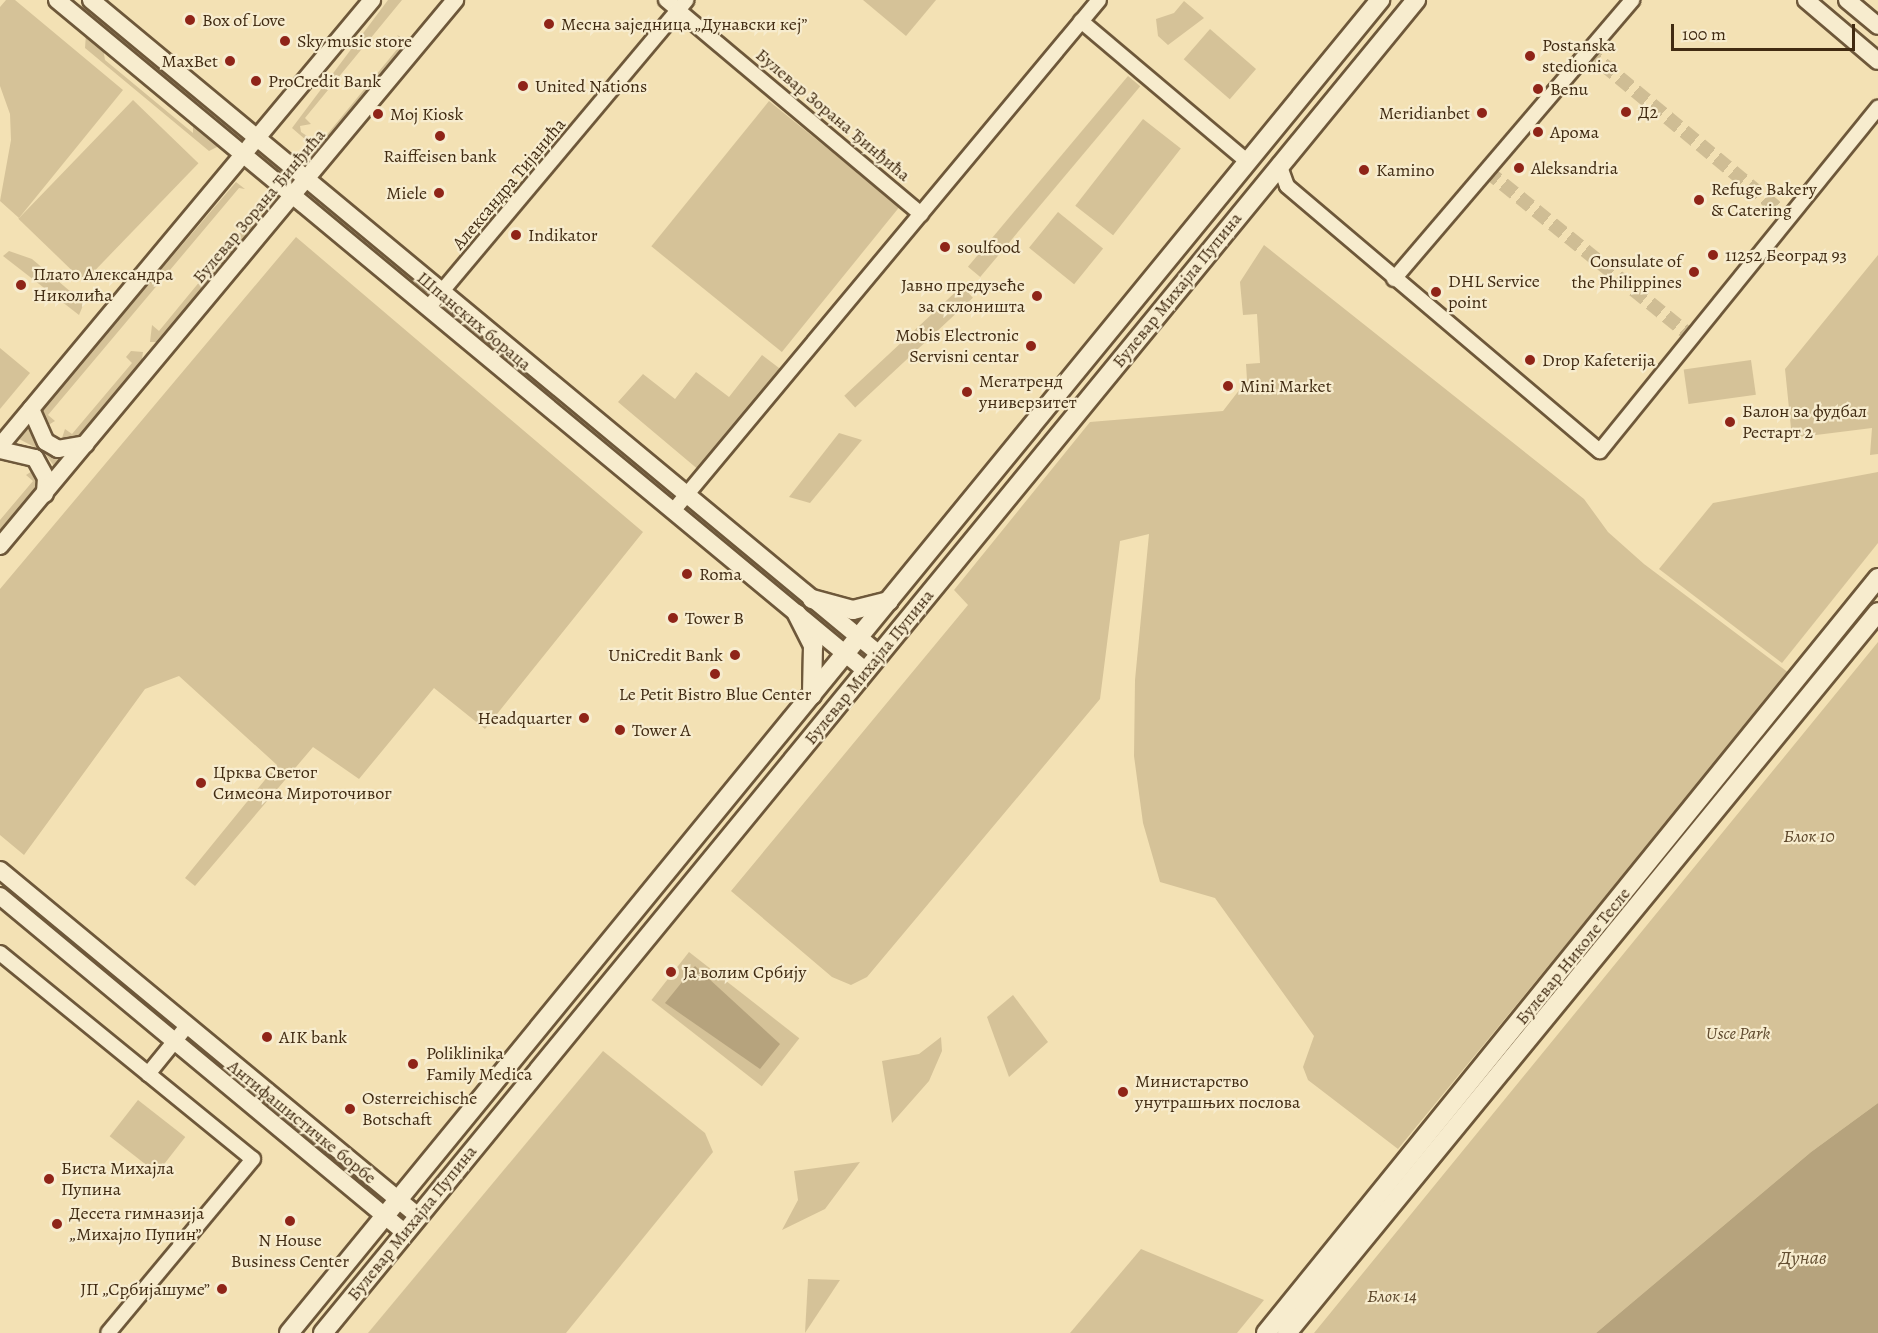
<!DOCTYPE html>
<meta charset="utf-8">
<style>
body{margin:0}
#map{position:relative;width:1878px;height:1333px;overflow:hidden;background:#f3e1b4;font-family:Alegreya,serif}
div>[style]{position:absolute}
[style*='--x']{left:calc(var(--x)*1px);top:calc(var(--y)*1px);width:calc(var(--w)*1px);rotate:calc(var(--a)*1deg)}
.green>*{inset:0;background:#d5c298;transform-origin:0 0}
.water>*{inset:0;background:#b6a37d}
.minor-tunnel>*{height:14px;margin-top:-7px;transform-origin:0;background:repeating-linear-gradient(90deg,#cfbd94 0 14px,transparent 0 21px)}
.roads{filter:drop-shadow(2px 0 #6e583a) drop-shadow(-2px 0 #6e583a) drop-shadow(0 2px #6e583a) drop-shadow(0 -2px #6e583a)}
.minor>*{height:14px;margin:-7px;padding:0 7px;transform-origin:7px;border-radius:7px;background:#f7ecce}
.tertiary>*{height:16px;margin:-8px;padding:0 8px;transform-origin:8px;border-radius:8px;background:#f7ecce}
.secondary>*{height:18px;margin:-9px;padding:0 9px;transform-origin:9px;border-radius:9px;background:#f7ecce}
.dots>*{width:16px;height:16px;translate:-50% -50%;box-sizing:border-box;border:3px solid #f7ecce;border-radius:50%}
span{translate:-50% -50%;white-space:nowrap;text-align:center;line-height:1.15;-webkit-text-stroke:4.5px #f7ecce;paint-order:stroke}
.poi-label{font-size:18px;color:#412b12}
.left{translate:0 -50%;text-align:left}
.right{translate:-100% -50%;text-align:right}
.street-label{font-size:18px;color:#412b12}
.park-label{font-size:18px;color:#5f492d;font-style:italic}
.water-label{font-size:20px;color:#644f32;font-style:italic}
.scale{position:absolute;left:1671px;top:24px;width:184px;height:27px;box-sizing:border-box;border:3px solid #412b12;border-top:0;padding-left:8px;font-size:18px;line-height:21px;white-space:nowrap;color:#412b12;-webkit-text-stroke:4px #f7ecce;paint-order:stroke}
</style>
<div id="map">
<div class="green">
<i style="clip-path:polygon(6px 0,15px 0,123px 90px,19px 218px,0 201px,11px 140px,10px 114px,0 86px,0 7px)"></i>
<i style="clip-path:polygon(68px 0,104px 19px,232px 129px,127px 49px)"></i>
<i style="clip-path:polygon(388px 0,402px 0,305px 118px,311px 124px,300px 126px,301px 132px,316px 142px,319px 132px,325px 137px,403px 42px,397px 35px,411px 42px,322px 154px,292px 128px)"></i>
<i style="clip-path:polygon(863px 0,936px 0,906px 36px)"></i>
<i style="clip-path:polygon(1184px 1px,1204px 18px,1168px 45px,1158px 36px,1156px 19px,1174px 13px)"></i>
<i style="left:1210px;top:29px;width:61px;height:40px;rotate:41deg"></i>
<i style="clip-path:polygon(86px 34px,103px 48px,105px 60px,193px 133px,193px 122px,221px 145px,209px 151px,85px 48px)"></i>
<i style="left:1128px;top:76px;width:16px;height:249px;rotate:40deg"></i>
<i style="left:133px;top:100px;width:91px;height:165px;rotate:44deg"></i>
<i style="left:769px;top:101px;width:168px;height:187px;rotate:39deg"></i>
<i style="left:1143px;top:119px;width:48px;height:110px;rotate:38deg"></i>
<i style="clip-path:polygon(236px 182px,245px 189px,239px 188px,48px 415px,55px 421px,45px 427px,43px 410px,52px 397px)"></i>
<i style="clip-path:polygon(261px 207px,265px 210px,162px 342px,150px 342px,152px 325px,159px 331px)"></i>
<i style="left:1058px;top:212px;width:58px;height:46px;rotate:39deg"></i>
<i style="clip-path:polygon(296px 237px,643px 532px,485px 729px,434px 688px,359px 779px,313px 747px,195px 886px,185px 878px,277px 765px,179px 676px,145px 689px,24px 855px,0 835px,0 589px)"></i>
<i style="clip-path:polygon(1264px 245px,1584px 499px,1608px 532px,1644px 564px,1789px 673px,1398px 1149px,1308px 1080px,1303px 1067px,1314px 1036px,1215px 898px,1160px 882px,1143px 823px,1134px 756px,1135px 680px,1149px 534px,1120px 541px,1100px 699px,867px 977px,851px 985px,832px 977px,731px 891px,968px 605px,954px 590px,1090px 422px,1223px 411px,1247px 380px,1246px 364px,1260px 363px,1257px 314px,1243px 315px,1240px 282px)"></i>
<i style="clip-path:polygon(9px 251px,32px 259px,84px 303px,79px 315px,3px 256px)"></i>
<i style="clip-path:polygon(1878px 255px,1878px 454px,1870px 455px,1872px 428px,1792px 438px,1785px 369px)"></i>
<i style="left:962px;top:286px;width:16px;height:161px;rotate:47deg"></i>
<i style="clip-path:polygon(0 348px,30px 373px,0 409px)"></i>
<i style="clip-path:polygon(131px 351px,143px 352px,141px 366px,83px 435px,74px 442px,61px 441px,65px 429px,72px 434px,132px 363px,126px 357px)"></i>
<i style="clip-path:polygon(762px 355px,783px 371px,700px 471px,618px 402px,643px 374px,675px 399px,696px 372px,729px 397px)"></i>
<i style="left:1751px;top:360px;width:35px;height:68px;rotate:82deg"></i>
<i style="clip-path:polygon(29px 428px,39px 444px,66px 457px,56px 469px,44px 452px,19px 439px)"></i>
<i style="clip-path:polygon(839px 433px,862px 440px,810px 503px,789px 497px)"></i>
<i style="clip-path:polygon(37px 468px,40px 481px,32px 495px,0 534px,0 520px,33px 481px,26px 475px)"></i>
<i style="clip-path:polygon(1878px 472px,1878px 543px,1782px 663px,1659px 569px,1713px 503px)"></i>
<i style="clip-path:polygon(1878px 642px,1878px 1103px,1811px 1152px,1596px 1333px,1314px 1333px)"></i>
<i style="left:689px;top:952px;width:140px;height:61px;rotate:38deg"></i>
<i style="clip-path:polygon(1013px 995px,1048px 1042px,1009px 1077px,987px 1017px)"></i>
<i style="clip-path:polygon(941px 1037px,942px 1051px,929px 1081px,892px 1123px,882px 1061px,919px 1054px)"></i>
<i style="clip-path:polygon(603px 1051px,705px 1133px,713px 1152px,566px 1333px,368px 1333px)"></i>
<i style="left:138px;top:1100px;width:60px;height:46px;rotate:38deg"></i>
<i style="clip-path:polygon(860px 1162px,825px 1209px,782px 1230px,798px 1200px,794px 1171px)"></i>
<i style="clip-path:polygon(1141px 1249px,1264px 1300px,1237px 1333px,1070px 1333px)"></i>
<i style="clip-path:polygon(808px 1279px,840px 1280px,805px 1333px)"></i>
</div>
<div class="water">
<i style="clip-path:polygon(695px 966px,780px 1044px,760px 1069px,665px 1003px)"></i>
<i style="clip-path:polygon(1878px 1103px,1878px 1333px,1596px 1333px,1811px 1152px)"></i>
</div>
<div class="minor-tunnel">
<i style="--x:1587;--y:51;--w:262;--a:39.6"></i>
<i style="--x:1487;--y:171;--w:264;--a:39"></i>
</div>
<div class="roads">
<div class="minor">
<i style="--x:666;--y:0;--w:333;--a:40"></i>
<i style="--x:1081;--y:21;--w:219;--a:40.2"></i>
<i style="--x:1279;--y:164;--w:23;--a:70"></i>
<i style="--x:1287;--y:186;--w:410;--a:40.3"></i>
<i style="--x:1600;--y:451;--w:442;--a:-51"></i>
<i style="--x:1394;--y:279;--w:367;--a:-49.5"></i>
<i style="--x:428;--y:308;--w:402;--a:-50"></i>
<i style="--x:673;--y:511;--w:665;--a:-50.18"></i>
<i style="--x:0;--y:953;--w:326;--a:39.2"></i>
<i style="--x:253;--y:1159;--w:226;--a:129.8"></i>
<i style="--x:148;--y:1074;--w:62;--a:-50.9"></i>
</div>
<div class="tertiary">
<i style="--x:57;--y:0;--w:1051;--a:39.67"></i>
<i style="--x:91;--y:0;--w:1024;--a:39.69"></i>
<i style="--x:1806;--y:0;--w:94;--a:40.3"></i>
<i style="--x:1847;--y:0;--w:40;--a:40"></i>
<i style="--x:31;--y:409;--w:36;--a:66"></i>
<i style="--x:46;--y:442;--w:14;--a:30"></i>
<i style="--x:58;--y:449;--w:28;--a:-10"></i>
<i style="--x:0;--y:446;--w:581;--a:-50.17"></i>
<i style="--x:0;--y:450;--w:36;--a:13"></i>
<i style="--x:35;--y:458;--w:23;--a:61"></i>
<i style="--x:46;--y:478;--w:16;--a:94"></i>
<i style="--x:0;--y:546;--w:711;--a:-50.19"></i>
<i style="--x:0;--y:870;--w:543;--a:39.62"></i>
<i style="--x:0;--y:896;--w:525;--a:39.75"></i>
</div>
<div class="secondary">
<i style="--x:812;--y:599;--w:42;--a:15"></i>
<i style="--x:853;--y:610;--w:37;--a:-14"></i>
<i style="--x:797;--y:614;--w:36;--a:63"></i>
<i style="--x:813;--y:646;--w:49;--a:91.2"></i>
<i style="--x:289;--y:1333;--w:1723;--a:-50.7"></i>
<i style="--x:323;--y:1333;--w:1724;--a:-50.65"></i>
<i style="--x:1266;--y:1333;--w:972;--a:-50.97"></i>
<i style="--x:1287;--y:1333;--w:932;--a:-50.66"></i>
</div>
</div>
<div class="dots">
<i style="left:190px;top:20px;background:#8f2418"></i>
<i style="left:549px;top:24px;background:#8f2418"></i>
<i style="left:285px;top:41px;background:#8f2418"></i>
<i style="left:1530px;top:56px;background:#8f2418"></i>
<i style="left:230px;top:61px;background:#8f2418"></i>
<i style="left:256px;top:81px;background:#8f2418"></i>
<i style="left:523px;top:86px;background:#8f2418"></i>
<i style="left:1538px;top:89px;background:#8f2418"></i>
<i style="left:1626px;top:112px;background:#8f2418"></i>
<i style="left:1482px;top:113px;background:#8f2418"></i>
<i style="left:378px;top:114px;background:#8f2418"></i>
<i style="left:1538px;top:132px;background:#8f2418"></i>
<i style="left:440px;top:136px;background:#8f2418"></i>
<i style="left:1519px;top:168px;background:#8f2418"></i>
<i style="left:1364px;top:170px;background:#8f2418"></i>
<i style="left:439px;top:193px;background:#8f2418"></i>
<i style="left:1699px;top:200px;background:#8f2418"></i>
<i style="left:516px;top:235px;background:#8f2418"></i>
<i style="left:945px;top:247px;background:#8f2418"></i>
<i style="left:1713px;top:255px;background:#8f2418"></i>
<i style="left:1694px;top:272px;background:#8f2418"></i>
<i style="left:21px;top:285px;background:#8f2418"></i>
<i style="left:1436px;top:292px;background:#8f2418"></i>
<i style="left:1037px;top:296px;background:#8f2418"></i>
<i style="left:1031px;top:346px;background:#8f2418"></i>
<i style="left:1530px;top:360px;background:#8f2418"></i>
<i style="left:1228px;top:386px;background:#8f2418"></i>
<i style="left:967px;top:392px;background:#8f2418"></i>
<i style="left:1730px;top:422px;background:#8f2418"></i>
<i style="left:687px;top:574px;background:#8f2418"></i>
<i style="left:673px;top:618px;background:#8f2418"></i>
<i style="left:735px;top:655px;background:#8f2418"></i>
<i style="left:715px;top:674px;background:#8f2418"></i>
<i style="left:584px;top:718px;background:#8f2418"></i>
<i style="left:620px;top:730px;background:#8f2418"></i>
<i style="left:201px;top:783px;background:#8f2418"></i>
<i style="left:671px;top:972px;background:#8f2418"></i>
<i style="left:267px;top:1037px;background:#8f2418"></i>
<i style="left:413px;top:1064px;background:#8f2418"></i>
<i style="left:1123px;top:1092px;background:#8f2418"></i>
<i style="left:350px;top:1109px;background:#8f2418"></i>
<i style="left:49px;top:1179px;background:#8f2418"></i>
<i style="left:290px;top:1221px;background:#8f2418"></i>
<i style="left:57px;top:1224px;background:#8f2418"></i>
<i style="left:222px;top:1289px;background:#8f2418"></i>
</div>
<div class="poi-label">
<span class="left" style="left:202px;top:20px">Box of Love</span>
<span class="left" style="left:561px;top:24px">Месна заједница „Дунавски кеј”</span>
<span class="left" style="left:297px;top:41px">Sky music store</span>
<span class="left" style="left:1542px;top:56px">Postanska<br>stedionica</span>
<span class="right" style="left:218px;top:61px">MaxBet</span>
<span class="left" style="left:268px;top:81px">ProCredit Bank</span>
<span class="left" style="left:535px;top:86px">United Nations</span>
<span class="left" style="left:1550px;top:89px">Benu</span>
<span class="left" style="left:1638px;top:112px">Д2</span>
<span class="right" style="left:1470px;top:113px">Meridianbet</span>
<span class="left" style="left:390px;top:114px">Moj Kiosk</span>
<span class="left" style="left:1550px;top:132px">Арома</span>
<span style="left:440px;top:156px">Raiffeisen bank</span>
<span class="left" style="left:1531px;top:168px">Aleksandria</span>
<span class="left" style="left:1376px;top:170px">Kamino</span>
<span class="left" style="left:1711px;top:200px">Refuge Bakery<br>&amp; Catering</span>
<span class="right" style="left:427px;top:193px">Miele</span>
<span class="left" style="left:528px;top:235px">Indikator</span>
<span class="left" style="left:957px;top:247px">soulfood</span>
<span class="left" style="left:1725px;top:255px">11252 Београд 93</span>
<span class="right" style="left:1682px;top:272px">Consulate of<br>the Philippines</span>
<span class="left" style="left:33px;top:285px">Плато Александра<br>Николића</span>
<span class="left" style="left:1448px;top:292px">DHL Service<br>point</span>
<span class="right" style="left:1025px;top:296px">Јавно предузеће<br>за склоништа</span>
<span class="right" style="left:1019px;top:346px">Mobis Electronic<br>Servisni centar</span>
<span class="left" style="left:1542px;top:360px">Drop Kafeterija</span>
<span class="left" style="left:979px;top:392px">Мегатренд<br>универзитет</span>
<span class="left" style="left:1240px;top:386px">Mini Market</span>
<span class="left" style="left:1742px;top:422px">Балон за фудбал<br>Рестарт 2</span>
<span class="left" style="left:699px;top:574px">Roma</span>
<span class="left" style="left:685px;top:618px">Tower B</span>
<span class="right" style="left:723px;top:655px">UniCredit Bank</span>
<span style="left:715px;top:694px">Le Petit Bistro Blue Center</span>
<span class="right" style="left:572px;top:718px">Headquarter</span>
<span class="left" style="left:632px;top:730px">Tower A</span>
<span class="left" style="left:213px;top:783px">Црква Светог<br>Симеона Мироточивог</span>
<span class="left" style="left:683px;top:972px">Ја волим Србију</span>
<span class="left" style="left:279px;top:1037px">AIK bank</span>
<span class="left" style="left:426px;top:1064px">Poliklinika<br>Family Medica</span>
<span class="left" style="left:1135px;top:1092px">Министарство<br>унутрашњих послова</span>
<span class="left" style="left:362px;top:1109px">Osterreichische<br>Botschaft</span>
<span class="left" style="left:61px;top:1179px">Биста Михајла<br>Пупина</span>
<span class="left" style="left:69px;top:1224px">Десета гимназија<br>„Михајло Пупин”</span>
<span style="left:290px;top:1251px">N House<br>Business Center</span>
<span class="right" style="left:210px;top:1289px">ЈП „Србијашуме”</span>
</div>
<div class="street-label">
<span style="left:833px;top:115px;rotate:40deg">Булевар Зорана Ђинђића</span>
<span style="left:509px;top:184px;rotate:-50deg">Александра Тијанића</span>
<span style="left:259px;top:206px;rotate:-50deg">Булевар Зорана Ђинђића</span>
<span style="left:1177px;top:290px;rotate:-51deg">Булевар Михајла Пупина</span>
<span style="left:474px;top:321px;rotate:40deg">Шпанских бораца</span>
<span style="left:869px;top:667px;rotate:-51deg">Булевар Михајла Пупина</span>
<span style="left:1573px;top:956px;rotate:-51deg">Булевар Николе Тесле</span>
<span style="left:302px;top:1122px;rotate:39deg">Антифашистичке борбе</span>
<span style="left:412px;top:1223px;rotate:-51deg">Булевар Михајла Пупина</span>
</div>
<div class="park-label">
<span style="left:1809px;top:836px">Блок 10</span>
<span style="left:1738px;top:1033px">Usce Park</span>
<span style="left:1392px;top:1296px">Блок 14</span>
</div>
<div class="water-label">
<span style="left:1803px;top:1257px">Дунав</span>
</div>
<div class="scale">100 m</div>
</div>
